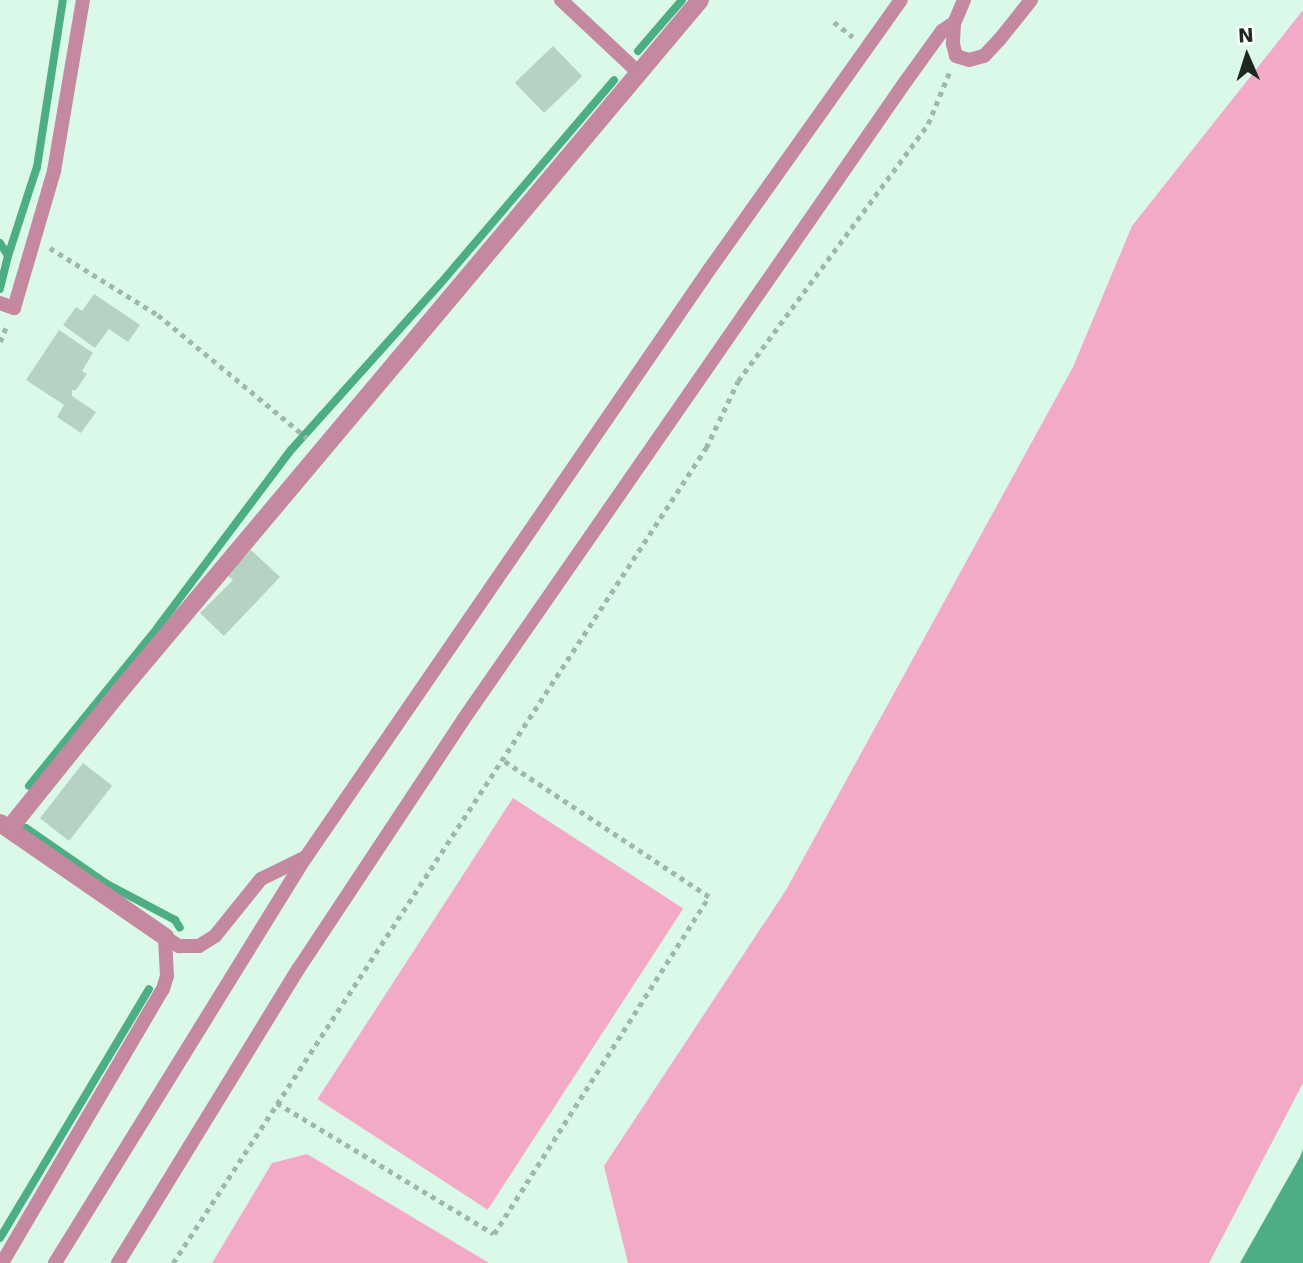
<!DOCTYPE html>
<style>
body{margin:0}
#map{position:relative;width:1303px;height:1263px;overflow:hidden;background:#dbf9e9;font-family:"DejaVu Sans",sans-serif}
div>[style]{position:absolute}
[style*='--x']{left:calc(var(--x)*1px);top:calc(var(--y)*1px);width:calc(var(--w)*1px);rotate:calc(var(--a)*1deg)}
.green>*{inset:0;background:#f3aac7;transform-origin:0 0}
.water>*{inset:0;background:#4cae82}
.stream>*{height:8px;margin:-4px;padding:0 4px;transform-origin:4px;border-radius:4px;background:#4cae82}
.building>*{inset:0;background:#b5d2c2;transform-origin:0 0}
.path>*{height:4.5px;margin-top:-2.25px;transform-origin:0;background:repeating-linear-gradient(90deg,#a0b8ac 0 5px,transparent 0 10px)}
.lane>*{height:14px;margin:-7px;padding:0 7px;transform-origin:7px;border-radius:7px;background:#c489a0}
.street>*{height:18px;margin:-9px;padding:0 9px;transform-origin:9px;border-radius:9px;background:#c489a0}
span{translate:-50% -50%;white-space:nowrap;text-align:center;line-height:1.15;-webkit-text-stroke:6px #fff;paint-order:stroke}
.north{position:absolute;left:1212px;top:21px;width:70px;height:70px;-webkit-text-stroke:5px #fff;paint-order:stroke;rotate:357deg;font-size:19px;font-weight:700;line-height:28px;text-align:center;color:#1d2822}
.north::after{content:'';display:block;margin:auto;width:24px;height:32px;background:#1d2822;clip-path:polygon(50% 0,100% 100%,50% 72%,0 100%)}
</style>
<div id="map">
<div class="green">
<i style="clip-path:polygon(1303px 10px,1303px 1083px,1209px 1263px,628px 1263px,604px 1166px,786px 890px,1073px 367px,1132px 226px)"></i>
<i style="left:513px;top:798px;width:203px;height:359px;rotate:33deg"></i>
<i style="clip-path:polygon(307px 1154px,489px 1263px,212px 1263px,272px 1163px)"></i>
</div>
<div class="water">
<i style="clip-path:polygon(1303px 1149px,1303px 1263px,1240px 1263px,1300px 1157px)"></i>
</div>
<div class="stream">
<i style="--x:638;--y:51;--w:67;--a:-49.2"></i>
<i style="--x:0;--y:243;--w:15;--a:58"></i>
<i style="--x:8;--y:256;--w:34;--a:104"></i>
<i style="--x:8;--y:256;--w:94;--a:-72"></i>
<i style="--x:37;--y:167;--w:169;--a:-81.2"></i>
<i style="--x:29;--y:786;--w:205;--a:-50.9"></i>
<i style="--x:158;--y:627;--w:221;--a:-53.1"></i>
<i style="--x:291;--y:450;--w:223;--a:-48.1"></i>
<i style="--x:440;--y:284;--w:268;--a:-49.5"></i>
<i style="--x:26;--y:828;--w:98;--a:34.7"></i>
<i style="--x:107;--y:884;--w:77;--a:27.9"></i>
<i style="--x:175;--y:920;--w:9;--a:58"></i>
<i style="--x:0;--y:1238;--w:290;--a:-59.1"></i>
</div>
<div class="building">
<i style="left:553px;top:46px;width:42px;height:53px;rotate:46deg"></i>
<i style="clip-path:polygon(94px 294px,140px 325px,128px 342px,109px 329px,95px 348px,63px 325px,76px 307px,82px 311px)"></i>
<i style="clip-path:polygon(59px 330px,93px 353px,82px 371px,87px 374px,76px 390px,72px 390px,72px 396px,96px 412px,81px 433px,57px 417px,64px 405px,26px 380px)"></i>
<i style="clip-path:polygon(251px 550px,280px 577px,224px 636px,200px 613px,233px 580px,227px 575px)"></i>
<i style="left:83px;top:763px;width:37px;height:70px;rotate:38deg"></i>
</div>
<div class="path">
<i style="--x:834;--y:22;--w:24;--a:38"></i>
<i style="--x:50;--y:248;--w:127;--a:31.8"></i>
<i style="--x:158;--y:315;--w:193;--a:39.5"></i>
<i style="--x:0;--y:342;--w:16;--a:-68"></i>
<i style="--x:277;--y:1103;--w:253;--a:31.1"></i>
<i style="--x:494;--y:1234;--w:400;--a:-57.5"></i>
<i style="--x:709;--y:897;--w:248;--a:-146.5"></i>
<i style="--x:173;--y:1263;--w:974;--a:-56.82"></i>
<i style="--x:706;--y:448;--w:74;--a:-64.5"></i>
<i style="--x:738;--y:381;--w:320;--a:-53.5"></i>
<i style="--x:928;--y:124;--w:55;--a:-67.6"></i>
</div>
<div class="lane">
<i style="--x:561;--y:0;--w:107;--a:43.1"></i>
<i style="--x:964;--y:0;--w:25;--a:113"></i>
<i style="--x:954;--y:23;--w:21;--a:93"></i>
<i style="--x:953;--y:44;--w:12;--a:76"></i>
<i style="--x:956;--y:56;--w:14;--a:17"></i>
<i style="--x:969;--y:60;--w:16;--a:-15"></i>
<i style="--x:984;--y:56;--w:23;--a:-47"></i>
<i style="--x:1000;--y:39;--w:50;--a:-51.5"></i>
<i style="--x:0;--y:303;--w:15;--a:20"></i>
<i style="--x:14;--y:308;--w:143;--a:-73.7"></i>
<i style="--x:54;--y:171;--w:173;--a:-80.4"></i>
<i style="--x:165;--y:937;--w:17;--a:33"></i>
<i style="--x:179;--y:946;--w:20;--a:0"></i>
<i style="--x:199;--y:946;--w:19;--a:-32"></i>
<i style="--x:215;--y:936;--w:73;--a:-51.1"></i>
<i style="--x:261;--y:879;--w:50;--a:-26.1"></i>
<i style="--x:2;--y:1263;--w:318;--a:-59.6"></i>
<i style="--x:163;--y:989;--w:14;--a:-73"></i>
<i style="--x:167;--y:976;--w:39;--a:-93"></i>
<i style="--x:55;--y:1263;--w:477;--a:-58.3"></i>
<i style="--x:306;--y:857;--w:712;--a:-55.53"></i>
<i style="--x:709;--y:270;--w:331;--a:-54.6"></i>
<i style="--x:118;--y:1263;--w:346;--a:-58.5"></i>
<i style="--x:299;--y:968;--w:297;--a:-56.5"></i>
<i style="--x:463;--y:720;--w:778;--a:-55.27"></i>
<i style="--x:906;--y:81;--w:62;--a:-54.2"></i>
<i style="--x:942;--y:31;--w:14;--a:-34"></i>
</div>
<div class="street">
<i style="--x:0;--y:823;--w:201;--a:34.6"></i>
<i style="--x:9;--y:829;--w:177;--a:-51.2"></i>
<i style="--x:120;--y:691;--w:902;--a:-49.99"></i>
</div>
<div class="north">N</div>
</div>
